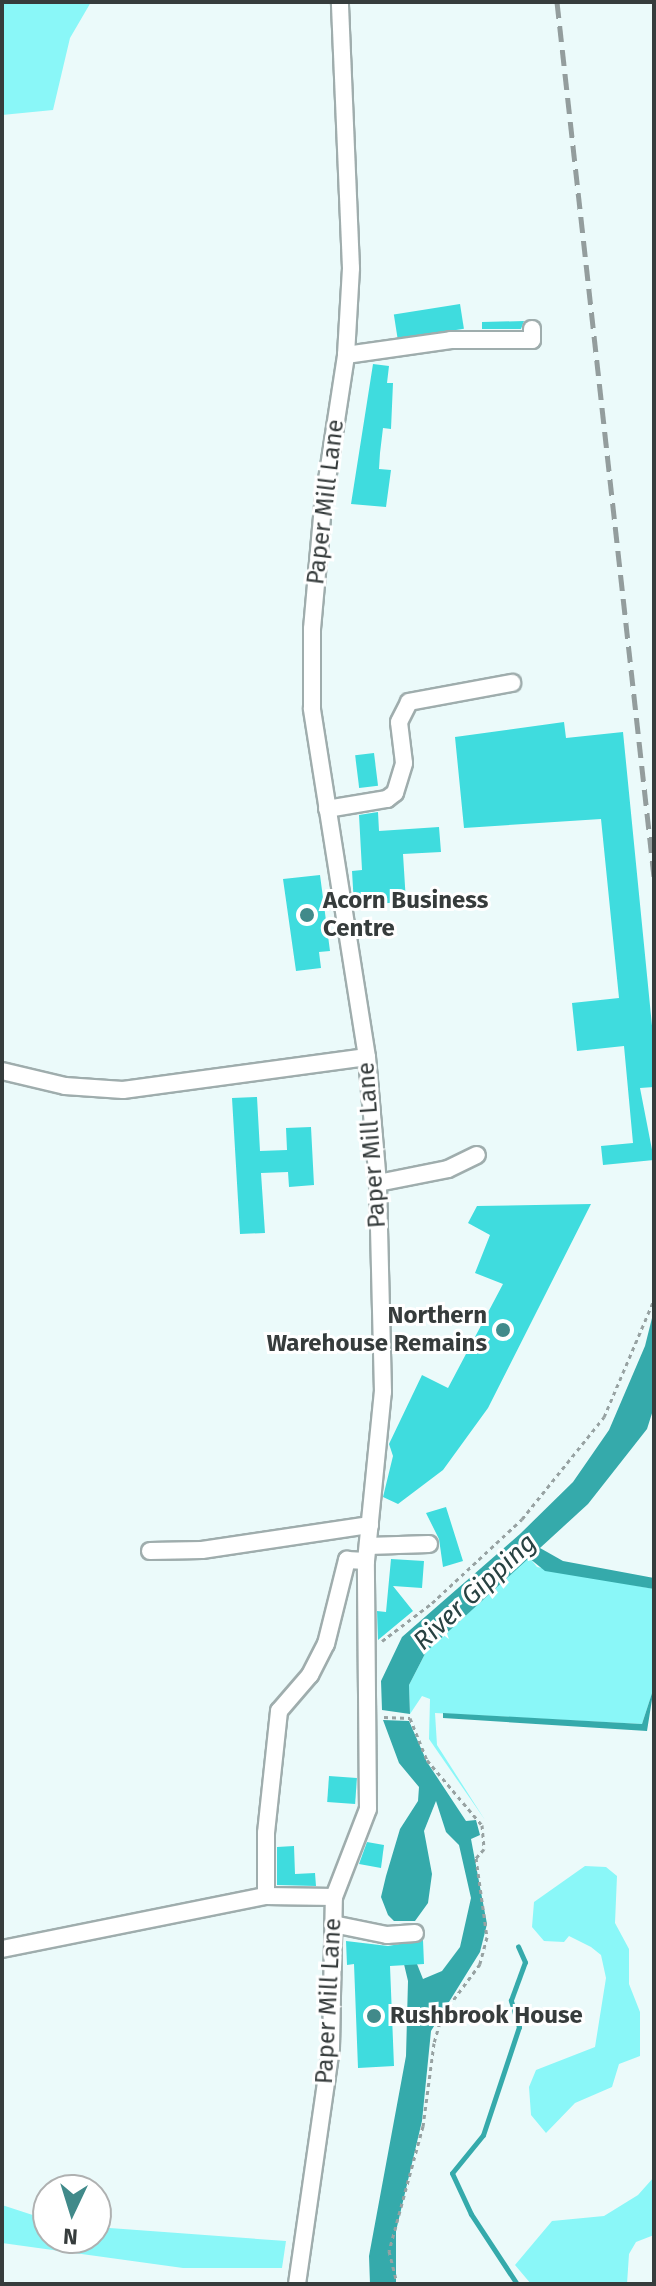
<!DOCTYPE html>
<style>
body{margin:0}
#map{position:relative;width:656px;height:2286px;overflow:hidden;background:#ebfafa;font-family:"Fira Sans",sans-serif}
div>[style]{position:absolute}
[style*='--x']{left:calc(var(--x)*1px);top:calc(var(--y)*1px);width:calc(var(--w)*1px);rotate:calc(var(--a)*1deg)}
.green>*{inset:0;background:#8af7f8}
.water>*{inset:0;background:#35aaab}
.stream>*{height:5px;margin:-2.5px;padding:0 2.5px;transform-origin:2.5px;border-radius:2.5px;background:#35aaab}
.building>*{inset:0;background:#3fdcde;transform-origin:0 0}
.path>*{height:3px;margin-top:-1.5px;transform-origin:0;background:repeating-linear-gradient(90deg,#97a2a2 0 4px,transparent 0 8px)}
.roads{filter:drop-shadow(2px 0 #9fadad) drop-shadow(-2px 0 #9fadad) drop-shadow(0 2px #9fadad) drop-shadow(0 -2px #9fadad)}
.minor>*{height:16px;margin:-8px;padding:0 8px;transform-origin:8px;border-radius:8px;background:#fff}
.rail>*{height:5px;margin-top:-2.5px;transform-origin:0;background:repeating-linear-gradient(90deg,#939d9d 0 16px,transparent 0 24px)}
.dots>*{width:22px;height:22px;translate:-50% -50%;box-sizing:border-box;border:4px solid #fff;border-radius:50%}
span{translate:-50% -50%;white-space:nowrap;text-align:center;line-height:1.15;-webkit-text-stroke:6px #fff;paint-order:stroke}
.street-label{font-size:24px;color:#363c3c}
.poi-label{font-size:24px;color:#363c3c;font-weight:700}
.left{translate:0 -50%;text-align:left}
.right{translate:-100% -50%;text-align:right}
.water-label{font-size:26px;color:#284242;font-style:italic}
.frame{position:absolute;inset:0;border:4px solid #363c3c;pointer-events:none}
.north{position:absolute;left:32px;top:2174px;width:80px;height:80px;box-sizing:border-box;background:#fff;border:2px solid #afb1b1;border-radius:50%;rotate:184deg;font-size:22px;font-weight:700;line-height:32px;text-align:center;color:#363c3c}
.north::after{content:'';display:block;margin:auto;width:28px;height:36px;background:#418a8a;clip-path:polygon(50% 0,100% 100%,50% 72%,0 100%)}
</style>
<div id="map">
<div class="green">
<i style="clip-path:polygon(2px 2px,91px 2px,70px 38px,53px 110px,2px 115px)"></i>
<i style="clip-path:polygon(529px 1557px,537px 1567px,654px 1589px,654px 1687px,642px 1724px,435px 1713px,437px 1745px,485px 1820px,429px 1739px,430px 1699px,422px 1696px,410px 1714px,409px 1685px,426px 1652px)"></i>
<i style="clip-path:polygon(585px 1866px,606px 1867px,617px 1876px,615px 1923px,629px 1949px,629px 1984px,640px 2012px,640px 2056px,619px 2064px,612px 2087px,575px 2103px,546px 2133px,531px 2115px,529px 2087px,536px 2070px,595px 2047px,606px 1978px,601px 1955px,591px 1947px,569px 1936px,564px 1942px,544px 1941px,532px 1927px,534px 1902px)"></i>
<i style="clip-path:polygon(654px 2177px,654px 2235px,636px 2242px,629px 2254px,627px 2284px,531px 2284px,515px 2265px,552px 2221px,604px 2216px,638px 2195px)"></i>
<i style="clip-path:polygon(2px 2205px,48px 2220px,48px 2238px,96px 2238px,96px 2227px,286px 2241px,282px 2268px,183px 2268px,2px 2243px)"></i>
</div>
<div class="water">
<i style="clip-path:polygon(654px 1310px,654px 1407px,647px 1429px,588px 1504px,540px 1548px,563px 1561px,654px 1578px,654px 1589px,545px 1571px,529px 1558px,426px 1652px,409px 1685px,410px 1714px,382px 1710px,381px 1681px,402px 1637px,520px 1534px,573px 1482px,609px 1430px,645px 1346px)"></i>
<i style="clip-path:polygon(654px 1687px,647px 1731px,443px 1718px,443px 1713px,642px 1724px)"></i>
<i style="clip-path:polygon(383px 1720px,409px 1721px,427px 1762px,466px 1821px,476px 1820px,480px 1835px,471px 1839px,487px 1924px,480px 1952px,431px 2031px,422px 2121px,396px 2231px,396px 2284px,370px 2284px,369px 2256px,406px 2056px,408px 1981px,403px 1960px,413px 1954px,423px 1979px,442px 1971px,460px 1947px,471px 1898px,459px 1845px,446px 1832px,436px 1801px,424px 1831px,432px 1874px,428px 1903px,415px 1921px,394px 1921px,388px 1915px,381px 1897px,386px 1876px,400px 1829px,418px 1801px,419px 1787px,399px 1763px)"></i>
</div>
<div class="stream">
<i style="--x:517;--y:2284;--w:84;--a:-123.3"></i>
<i style="--x:471;--y:2214;--w:45;--a:-114.9"></i>
<i style="--x:452;--y:2173;--w:49;--a:-50.8"></i>
<i style="--x:483;--y:2135;--w:114;--a:-71.6"></i>
<i style="--x:519;--y:2027;--w:28;--a:-107"></i>
<i style="--x:511;--y:2000;--w:40;--a:-69.8"></i>
<i style="--x:525;--y:1962;--w:17;--a:-114"></i>
</div>
<div class="building">
<i style="left:460px;top:304px;width:25px;height:67px;rotate:81deg"></i>
<i style="clip-path:polygon(524px 321px,521px 329px,482px 329px,482px 322px)"></i>
<i style="clip-path:polygon(373px 364px,389px 366px,387px 383px,393px 383px,391px 429px,383px 428px,380px 453px,379px 469px,391px 470px,386px 507px,351px 504px)"></i>
<i style="clip-path:polygon(564px 722px,566px 738px,623px 732px,654px 1046px,654px 1087px,640px 1088px,654px 1160px,603px 1165px,601px 1146px,633px 1143px,624px 1046px,577px 1051px,572px 1003px,619px 998px,601px 819px,464px 828px,455px 737px)"></i>
<i style="left:374px;top:753px;width:33px;height:19px;rotate:83deg"></i>
<i style="clip-path:polygon(378px 812px,379px 831px,439px 827px,441px 852px,403px 854px,406px 902px,354px 905px,352px 871px,362px 870px,359px 815px)"></i>
<i style="clip-path:polygon(320px 875px,330px 951px,319px 952px,321px 968px,296px 971px,283px 879px)"></i>
<i style="clip-path:polygon(257px 1097px,260px 1151px,287px 1150px,286px 1128px,311px 1127px,314px 1185px,289px 1187px,288px 1172px,261px 1173px,265px 1233px,240px 1234px,232px 1098px)"></i>
<i style="clip-path:polygon(591px 1204px,488px 1408px,443px 1470px,398px 1504px,383px 1497px,393px 1456px,389px 1444px,422px 1375px,448px 1388px,503px 1284px,475px 1273px,490px 1235px,468px 1223px,477px 1206px)"></i>
<i style="clip-path:polygon(446px 1507px,463px 1561px,443px 1567px,439px 1539px,426px 1513px)"></i>
<i style="clip-path:polygon(391px 1559px,424px 1561px,422px 1588px,393px 1586px,413px 1611px,378px 1640px,377px 1611px,386px 1612px)"></i>
<i style="left:329px;top:1776px;width:28px;height:26px;rotate:4deg"></i>
<i style="clip-path:polygon(367px 1842px,384px 1845px,381px 1868px,359px 1864px)"></i>
<i style="clip-path:polygon(294px 1846px,295px 1874px,315px 1873px,316px 1886px,277px 1885px,277px 1847px)"></i>
<i style="clip-path:polygon(423px 1940px,424px 1964px,390px 1966px,394px 2066px,358px 2068px,354px 1964px,347px 1965px,346px 1941px,388px 1946px)"></i>
</div>
<div class="path">
<i style="--x:382;--y:1641;--w:63;--a:-37.2"></i>
<i style="--x:432;--y:1603;--w:123;--a:-43"></i>
<i style="--x:522;--y:1519;--w:131;--a:-51.2"></i>
<i style="--x:604;--y:1417;--w:127;--a:-66.9"></i>
<i style="--x:384;--y:1717;--w:26;--a:2"></i>
<i style="--x:410;--y:1718;--w:45;--a:68"></i>
<i style="--x:427;--y:1760;--w:85;--a:49.8"></i>
<i style="--x:482;--y:1825;--w:24;--a:85"></i>
<i style="--x:484;--y:1849;--w:12;--a:132"></i>
<i style="--x:476;--y:1858;--w:80;--a:82.1"></i>
<i style="--x:487;--y:1937;--w:28;--a:105"></i>
<i style="--x:480;--y:1964;--w:64;--a:126.7"></i>
<i style="--x:442;--y:2015;--w:29;--a:106"></i>
<i style="--x:434;--y:2043;--w:84;--a:97.5"></i>
<i style="--x:423;--y:2126;--w:130;--a:105.2"></i>
<i style="--x:389;--y:2251;--w:34;--a:76"></i>
</div>
<div class="roads">
<div class="minor">
<i style="--x:346;--y:355;--w:106;--a:-8.1"></i>
<i style="--x:451;--y:340;--w:81;--a:0"></i>
<i style="--x:532;--y:340;--w:11;--a:-90"></i>
<i style="--x:327;--y:809;--w:61;--a:-9.5"></i>
<i style="--x:387;--y:799;--w:10;--a:-37"></i>
<i style="--x:395;--y:793;--w:31;--a:-73"></i>
<i style="--x:404;--y:763;--w:41;--a:-97"></i>
<i style="--x:399;--y:722;--w:22;--a:-63"></i>
<i style="--x:409;--y:702;--w:105;--a:-10.5"></i>
<i style="--x:2;--y:1071;--w:65;--a:13.4"></i>
<i style="--x:65;--y:1086;--w:58;--a:3.9"></i>
<i style="--x:123;--y:1090;--w:246;--a:-7.7"></i>
<i style="--x:378;--y:1183;--w:71;--a:-11.3"></i>
<i style="--x:448;--y:1169;--w:32;--a:-26"></i>
<i style="--x:368;--y:1546;--w:61;--a:-1.9"></i>
<i style="--x:150;--y:1551;--w:52;--a:-1.1"></i>
<i style="--x:202;--y:1550;--w:170;--a:-8.5"></i>
<i style="--x:334;--y:1897;--w:68;--a:-179.2"></i>
<i style="--x:266;--y:1896;--w:63;--a:-90"></i>
<i style="--x:266;--y:1833;--w:123;--a:-83.9"></i>
<i style="--x:279;--y:1711;--w:48;--a:-49.3"></i>
<i style="--x:310;--y:1675;--w:35;--a:-63"></i>
<i style="--x:326;--y:1644;--w:87;--a:-76"></i>
<i style="--x:347;--y:1560;--w:19;--a:3"></i>
<i style="--x:333;--y:1924;--w:55;--a:11.5"></i>
<i style="--x:387;--y:1935;--w:28;--a:-4"></i>
<i style="--x:2;--y:1949;--w:269;--a:-11.4"></i>
<i style="--x:297;--y:2284;--w:238;--a:-81.8"></i>
<i style="--x:331;--y:2048;--w:151;--a:-88.9"></i>
<i style="--x:334;--y:1897;--w:94;--a:-68.9"></i>
<i style="--x:368;--y:1809;--w:248;--a:-90.5"></i>
<i style="--x:366;--y:1561;--w:170;--a:-84.3"></i>
<i style="--x:383;--y:1392;--w:209;--a:-91.4"></i>
<i style="--x:378;--y:1183;--w:126;--a:-95"></i>
<i style="--x:367;--y:1057;--w:353;--a:-99"></i>
<i style="--x:312;--y:708;--w:79;--a:-90"></i>
<i style="--x:312;--y:629;--w:123;--a:-84.9"></i>
<i style="--x:323;--y:506;--w:153;--a:-81.3"></i>
<i style="--x:346;--y:355;--w:87;--a:-86.7"></i>
<i style="--x:351;--y:268;--w:266;--a:-92.4"></i>
</div>
</div>
<div class="rail">
<i style="--x:557;--y:2;--w:880;--a:83.67"></i>
</div>
<div class="dots">
<i style="left:307px;top:915px;background:#418a8a"></i>
<i style="left:503px;top:1330px;background:#418a8a"></i>
<i style="left:374px;top:2016px;background:#418a8a"></i>
</div>
<div class="street-label">
<span style="left:326px;top:502px;rotate:-83deg">Paper Mill Lane</span>
<span style="left:372px;top:1145px;rotate:-94deg">Paper Mill Lane</span>
<span style="left:329px;top:2001px;rotate:-87deg">Paper Mill Lane</span>
</div>
<div class="poi-label">
<span class="left" style="left:323px;top:915px">Acorn Business<br>Centre</span>
<span class="right" style="left:487px;top:1330px">Northern<br>Warehouse Remains</span>
<span class="left" style="left:390px;top:2016px">Rushbrook House</span>
</div>
<div class="water-label">
<span style="left:475px;top:1592px;rotate:-43deg">River Gipping</span>
</div>
<div class="frame"></div>
<div class="north">N</div>
</div>
